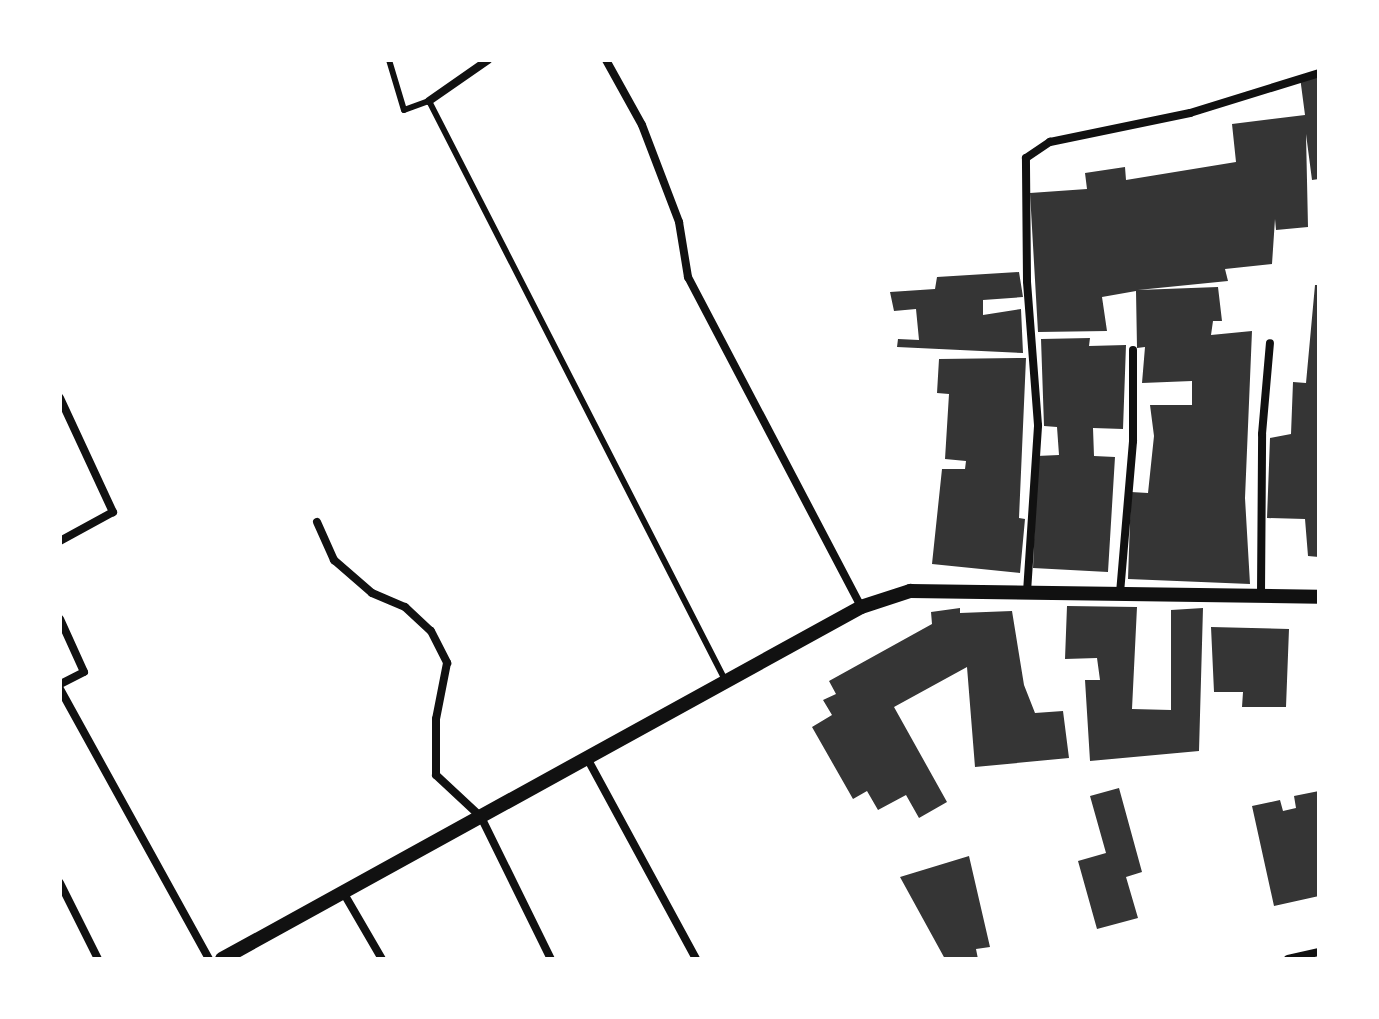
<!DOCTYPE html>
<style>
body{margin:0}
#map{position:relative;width:1379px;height:1019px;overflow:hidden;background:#fff;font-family:Roboto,sans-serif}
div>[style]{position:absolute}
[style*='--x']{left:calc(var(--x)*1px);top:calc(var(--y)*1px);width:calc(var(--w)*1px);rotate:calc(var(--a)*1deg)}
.building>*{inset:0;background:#353535}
.service>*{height:6px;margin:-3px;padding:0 3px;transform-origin:3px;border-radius:3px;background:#111}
.minor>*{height:8px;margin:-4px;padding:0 4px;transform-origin:4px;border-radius:4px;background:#111}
.tertiary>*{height:14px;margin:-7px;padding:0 7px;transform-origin:7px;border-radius:7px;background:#111}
span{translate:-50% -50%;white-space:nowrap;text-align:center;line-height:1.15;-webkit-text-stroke:6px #fff;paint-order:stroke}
.frame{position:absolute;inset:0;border:62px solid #fff;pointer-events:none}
</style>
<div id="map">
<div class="building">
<i style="clip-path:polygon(1319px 75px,1319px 179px,1312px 180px,1306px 134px,1308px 227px,1276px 230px,1275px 219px,1272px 264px,1225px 269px,1228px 281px,1138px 290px,1218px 287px,1222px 321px,1213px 321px,1211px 335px,1252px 331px,1245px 498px,1250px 584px,1128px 579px,1131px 492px,1148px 493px,1154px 436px,1150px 405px,1192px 405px,1192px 381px,1142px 383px,1145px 347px,1137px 348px,1136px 291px,1102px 297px,1107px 331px,1038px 332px,1030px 193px,1087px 189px,1085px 173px,1125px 167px,1126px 180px,1236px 162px,1232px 124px,1305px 115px,1300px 77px)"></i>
<i style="clip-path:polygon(1019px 272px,1023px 297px,983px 300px,983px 315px,1021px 309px,1023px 353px,897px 347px,898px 339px,919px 340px,916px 309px,894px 311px,890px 292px,935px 289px,937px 277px)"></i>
<i style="clip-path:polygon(1315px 285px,1319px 285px,1319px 557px,1308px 556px,1305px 519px,1267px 518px,1270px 438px,1291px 434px,1293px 382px,1306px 383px)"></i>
<i style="clip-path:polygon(1090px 338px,1089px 346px,1126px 345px,1123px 429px,1093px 428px,1094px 456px,1115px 457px,1108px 572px,1033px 568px,1037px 456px,1059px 455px,1057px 427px,1044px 426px,1041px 339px)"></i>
<i style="clip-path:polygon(1026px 358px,1019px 518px,1025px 519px,1020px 573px,932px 564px,942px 469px,965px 469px,966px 461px,945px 459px,949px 394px,937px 393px,939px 359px)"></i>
<i style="clip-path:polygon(1067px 606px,1137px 607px,1132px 709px,1171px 710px,1171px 610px,1203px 608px,1199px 751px,1090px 761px,1085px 680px,1100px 680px,1097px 658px,1065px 659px)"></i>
<i style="clip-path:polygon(960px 608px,960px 613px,1012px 611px,1024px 685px,1035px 713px,1063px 711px,1069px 758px,975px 767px,967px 667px,894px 707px,947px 802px,919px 818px,906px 795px,878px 810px,867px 791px,853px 799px,812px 727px,832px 715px,823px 700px,836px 694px,829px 681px,932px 624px,931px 612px)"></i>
<i style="clip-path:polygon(1211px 627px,1289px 629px,1286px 707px,1242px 707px,1243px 692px,1214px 692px)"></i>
<i style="clip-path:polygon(1119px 788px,1142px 872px,1126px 877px,1138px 918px,1097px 929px,1078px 861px,1106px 853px,1090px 796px)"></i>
<i style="clip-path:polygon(1319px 791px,1319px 896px,1274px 906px,1252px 806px,1280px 800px,1283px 811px,1296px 808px,1294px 796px)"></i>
<i style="clip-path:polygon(969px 856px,990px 947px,976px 949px,978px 959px,945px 959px,900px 877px)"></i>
</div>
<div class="service">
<i style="--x:389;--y:60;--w:52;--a:73.3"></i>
<i style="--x:404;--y:110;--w:27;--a:-20"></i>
<i style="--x:429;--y:101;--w:653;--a:62.92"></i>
</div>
<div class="minor">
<i style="--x:606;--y:60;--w:74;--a:61"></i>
<i style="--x:642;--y:125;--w:104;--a:69.1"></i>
<i style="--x:679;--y:222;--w:56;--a:80.7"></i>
<i style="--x:688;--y:277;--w:373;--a:62.3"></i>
<i style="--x:429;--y:101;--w:72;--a:-34.8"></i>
<i style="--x:60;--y:398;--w:126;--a:65.1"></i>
<i style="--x:113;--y:512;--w:60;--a:151.3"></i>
<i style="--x:317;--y:522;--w:42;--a:65.9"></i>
<i style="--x:334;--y:560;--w:50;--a:41"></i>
<i style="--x:372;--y:593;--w:36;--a:23"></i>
<i style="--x:405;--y:607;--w:35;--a:43"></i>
<i style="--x:431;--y:631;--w:36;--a:63"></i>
<i style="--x:447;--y:663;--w:57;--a:101.1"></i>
<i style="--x:436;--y:719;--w:56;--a:90"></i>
<i style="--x:436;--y:775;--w:62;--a:43"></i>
<i style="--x:481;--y:817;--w:158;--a:63.8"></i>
<i style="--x:1027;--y:592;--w:167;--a:-86.2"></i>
<i style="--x:1038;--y:425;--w:144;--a:-94.4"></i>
<i style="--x:1027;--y:281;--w:123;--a:-90.5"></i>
<i style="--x:1026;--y:158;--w:29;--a:-34"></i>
<i style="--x:1050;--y:142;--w:143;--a:-11.7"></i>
<i style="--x:1190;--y:113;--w:135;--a:-17.2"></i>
<i style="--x:1120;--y:593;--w:153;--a:-85.1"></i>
<i style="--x:1133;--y:441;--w:91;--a:-90"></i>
<i style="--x:1261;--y:594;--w:160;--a:-89.6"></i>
<i style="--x:1262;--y:434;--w:91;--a:-85"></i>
<i style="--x:60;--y:619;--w:58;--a:65.6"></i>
<i style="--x:84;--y:672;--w:27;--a:153"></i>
<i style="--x:60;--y:689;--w:308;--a:61.1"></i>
<i style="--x:587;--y:758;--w:229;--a:61.5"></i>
<i style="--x:60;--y:883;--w:85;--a:63.4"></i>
<i style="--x:343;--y:892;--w:78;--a:59.8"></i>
<i style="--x:1288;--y:959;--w:32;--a:-13"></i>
</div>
<div class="tertiary">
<i style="--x:222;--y:959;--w:730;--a:-28.85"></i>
<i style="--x:861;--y:607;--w:52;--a:-18.1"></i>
<i style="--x:910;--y:591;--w:409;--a:0.8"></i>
</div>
<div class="frame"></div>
</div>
